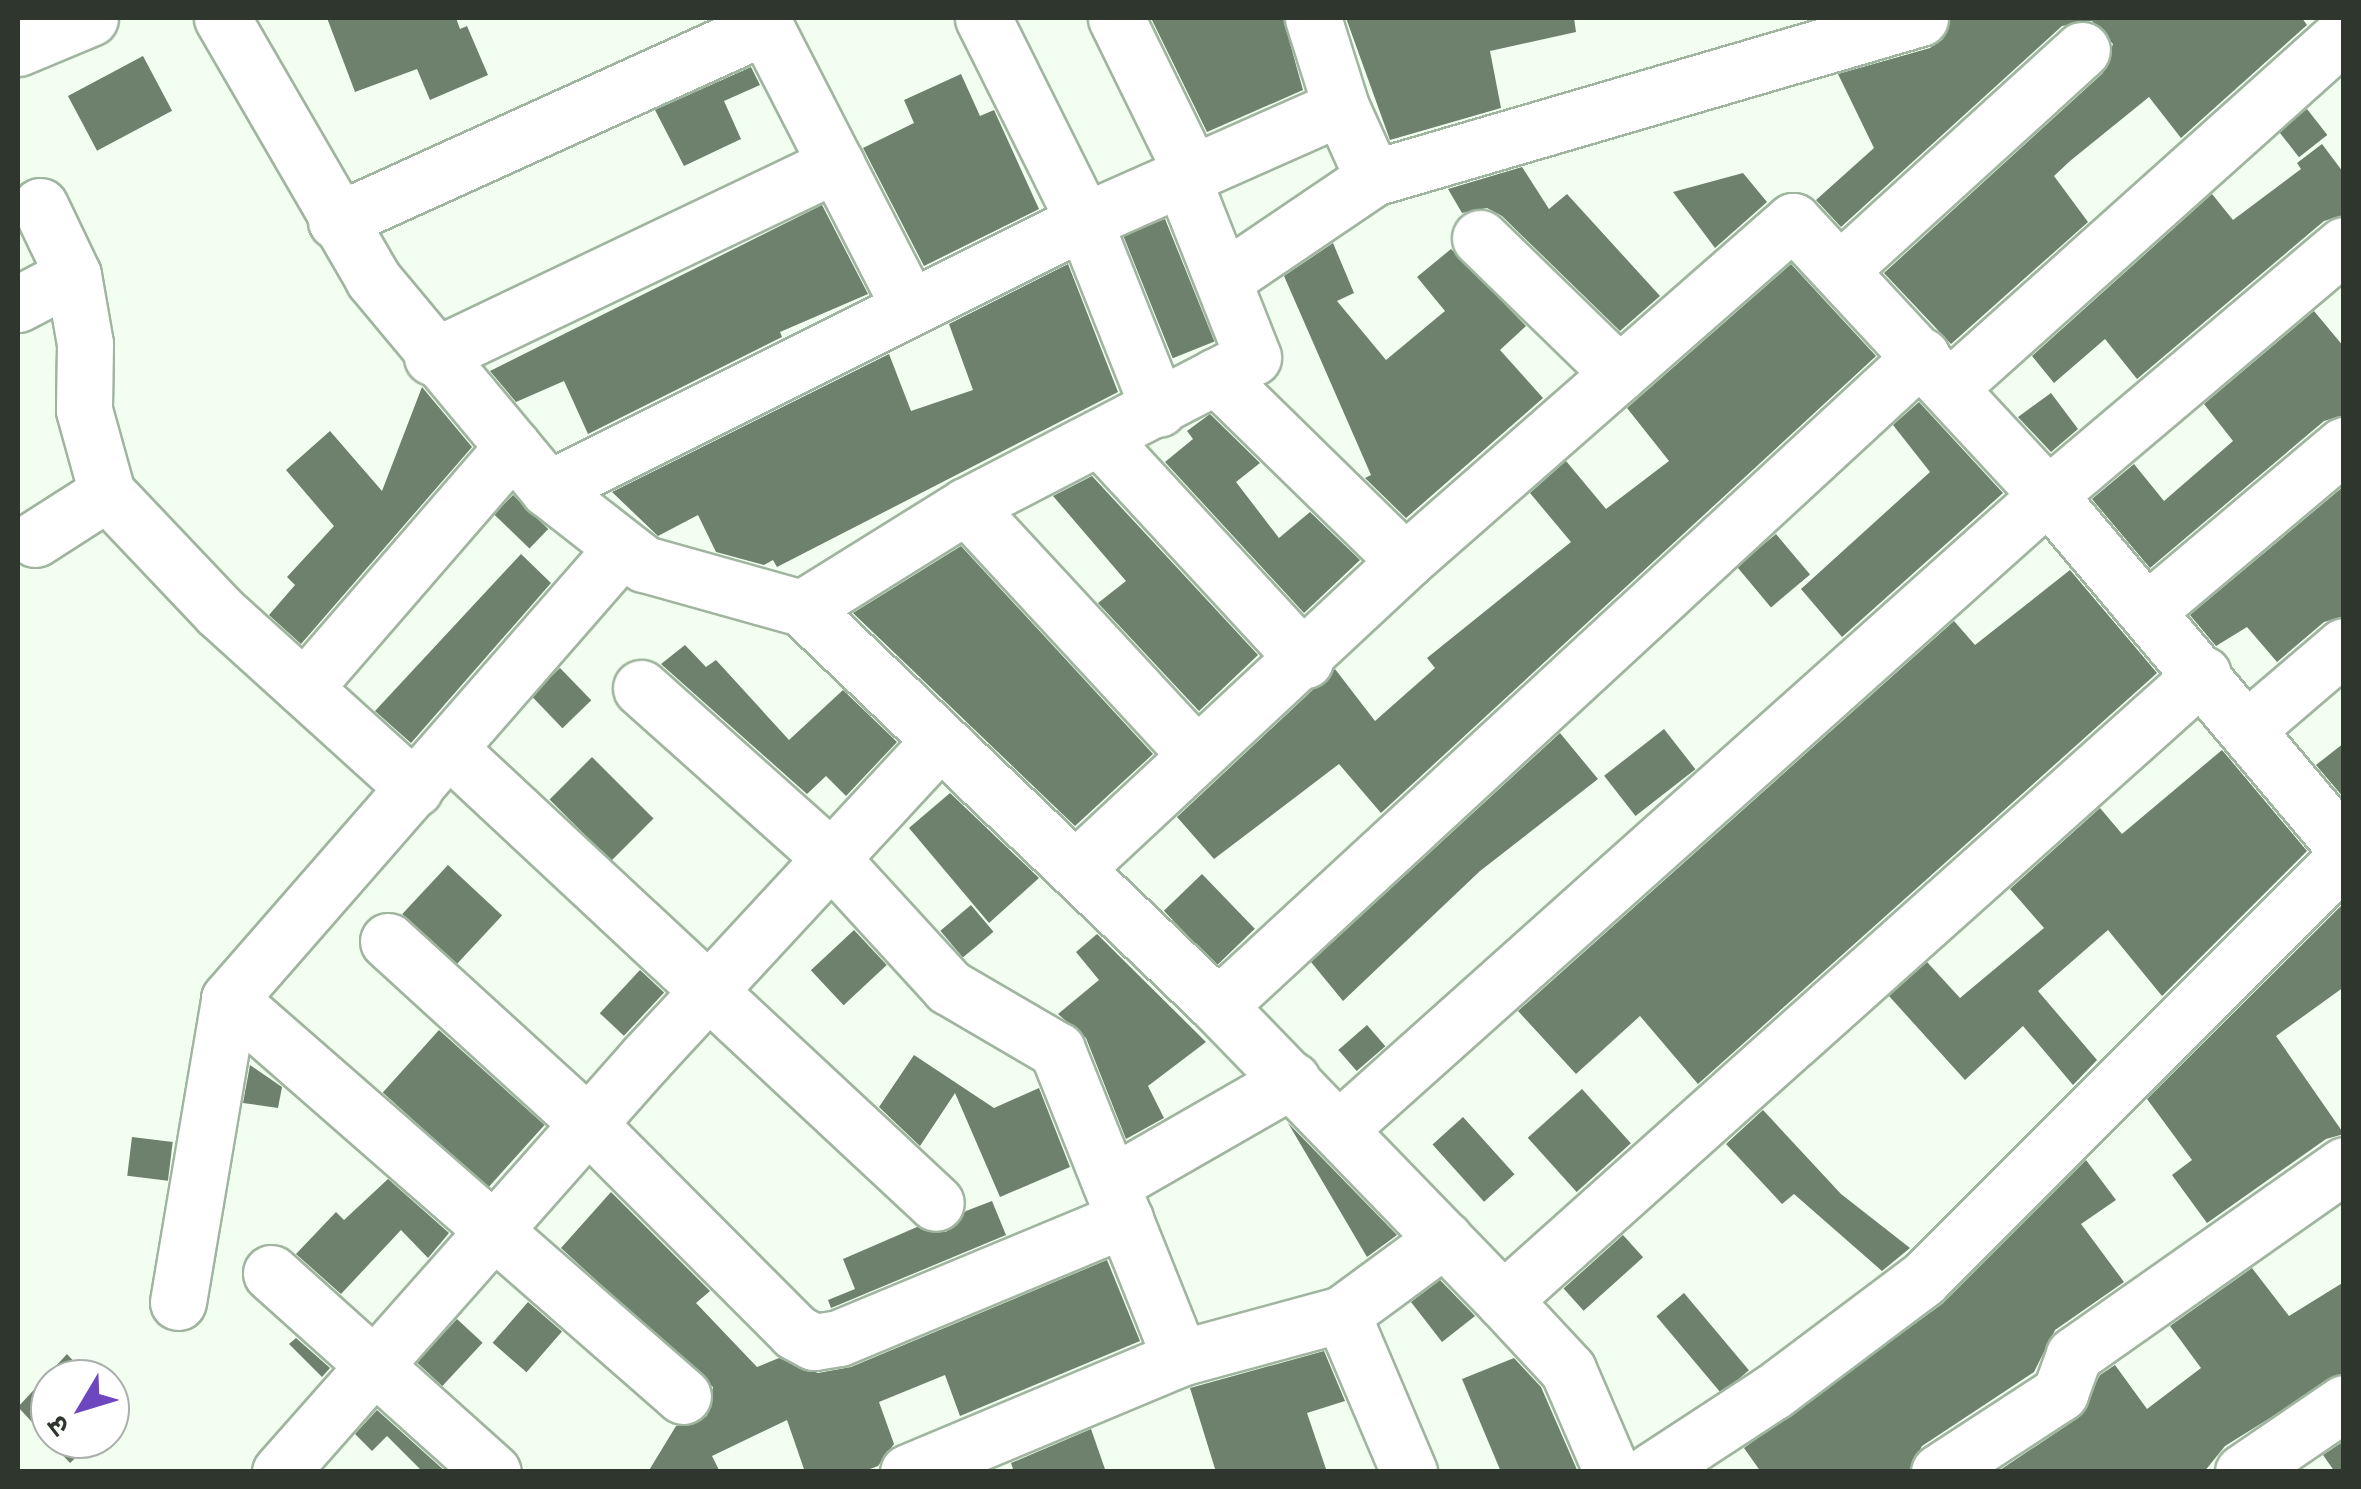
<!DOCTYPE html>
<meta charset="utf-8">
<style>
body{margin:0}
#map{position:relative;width:2361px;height:1489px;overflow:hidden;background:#f1fef0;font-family:"IBM Plex Sans","Noto Sans Devanagari",sans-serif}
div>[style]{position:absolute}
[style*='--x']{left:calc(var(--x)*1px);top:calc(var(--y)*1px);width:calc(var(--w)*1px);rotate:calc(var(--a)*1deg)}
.building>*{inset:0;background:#6d816c;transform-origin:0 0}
.roads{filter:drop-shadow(2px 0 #a0b59f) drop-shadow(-2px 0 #a0b59f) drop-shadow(0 2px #a0b59f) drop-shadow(0 -2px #a0b59f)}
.minor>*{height:55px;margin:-27.5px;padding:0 27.5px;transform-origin:27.5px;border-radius:27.5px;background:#fff}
span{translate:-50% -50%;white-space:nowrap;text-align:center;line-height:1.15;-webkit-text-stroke:10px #fff;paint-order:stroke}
.frame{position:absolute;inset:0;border:20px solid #2e362d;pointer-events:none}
.north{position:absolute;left:30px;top:1359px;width:100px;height:100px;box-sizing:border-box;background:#fff;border:2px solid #abafab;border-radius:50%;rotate:232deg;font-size:28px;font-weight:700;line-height:40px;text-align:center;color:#2e362d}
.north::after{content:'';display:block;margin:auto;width:35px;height:45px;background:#6d47c0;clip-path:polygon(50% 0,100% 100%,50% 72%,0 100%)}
</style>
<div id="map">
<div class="building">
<i style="clip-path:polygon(327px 18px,456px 18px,460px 29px,467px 26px,488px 75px,430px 100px,417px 69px,355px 92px)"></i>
<i style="clip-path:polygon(1151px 18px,1283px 18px,1303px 90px,1207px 132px)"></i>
<i style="clip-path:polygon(1346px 18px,1574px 18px,1576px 32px,1490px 51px,1501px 108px,1390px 140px)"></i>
<i style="clip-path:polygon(1950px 18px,2302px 18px,2307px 25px,2181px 138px,2149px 97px,2070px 161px,2054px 176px,2088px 222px,1951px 344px,1884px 273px,2103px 73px,2113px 44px,2092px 21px,2062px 26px,1841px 227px,1816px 200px,1874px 148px,1838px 74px,1930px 48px,1943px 39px)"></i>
<i style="left:143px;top:56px;width:62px;height:85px;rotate:62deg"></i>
<i style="clip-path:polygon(751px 67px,760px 85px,724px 101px,741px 139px,684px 166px,655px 110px)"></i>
<i style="clip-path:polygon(961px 74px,980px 116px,994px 110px,1039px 209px,924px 266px,863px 148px,914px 123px,904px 100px)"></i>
<i style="left:2307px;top:109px;width:33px;height:36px;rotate:52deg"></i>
<i style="clip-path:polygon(2322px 144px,2343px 172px,2343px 215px,2324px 221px,2137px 379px,2105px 339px,2054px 383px,2032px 356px,2212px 194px,2233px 220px,2301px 169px,2297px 163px)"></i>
<i style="clip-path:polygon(1522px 167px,1549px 209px,1567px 194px,1660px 296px,1620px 331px,1502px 216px,1487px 208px,1462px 213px,1448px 189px)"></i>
<i style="clip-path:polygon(1743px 173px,1767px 202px,1715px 248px,1673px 192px)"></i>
<i style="clip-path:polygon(822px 205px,868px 294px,780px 332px,782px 337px,588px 434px,564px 381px,516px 402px,490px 371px)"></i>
<i style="left:1165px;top:219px;width:132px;height:45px;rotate:68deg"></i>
<i style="clip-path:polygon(1333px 243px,1354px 293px,1337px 301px,1386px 360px,1445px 311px,1417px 277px,1451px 249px,1526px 326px,1500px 350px,1543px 398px,1406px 518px,1365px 478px,1371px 475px,1284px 276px)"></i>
<i style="clip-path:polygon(1068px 264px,1118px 392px,777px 567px,773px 560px,764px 565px,716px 552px,698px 515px,658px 536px,612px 492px,889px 354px,911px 411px,973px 390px,949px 324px)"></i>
<i style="clip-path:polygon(1791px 264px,1876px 356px,1381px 813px,1339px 764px,1214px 859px,1177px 817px,1335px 669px,1375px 721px,1435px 668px,1427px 658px,1571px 542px,1530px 493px,1566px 461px,1606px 509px,1669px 461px,1627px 408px)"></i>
<i style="clip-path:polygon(2314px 311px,2344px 347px,2344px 415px,2324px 421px,2150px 568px,2092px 499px,2134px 464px,2164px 501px,2233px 441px,2204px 404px)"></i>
<i style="clip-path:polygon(422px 387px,472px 447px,301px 644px,269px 615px,295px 585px,287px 577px,334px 526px,286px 470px,330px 431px,382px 491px)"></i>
<i style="clip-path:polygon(2051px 393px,2078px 429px,2051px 452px,2018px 417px)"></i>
<i style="clip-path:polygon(1919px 402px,2003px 493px,1842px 637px,1801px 589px,1930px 472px,1893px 425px)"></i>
<i style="clip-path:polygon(1210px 414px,1260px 463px,1236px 482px,1279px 538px,1310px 512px,1360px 560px,1304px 613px,1165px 462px,1193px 439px,1187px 431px)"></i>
<i style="clip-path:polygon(1092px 476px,1258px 655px,1199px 711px,1098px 603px,1126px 581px,1053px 496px)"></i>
<i style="clip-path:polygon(2344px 486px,2344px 616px,2324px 622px,2277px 662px,2247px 627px,2216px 646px,2190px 615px)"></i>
<i style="left:513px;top:495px;width:49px;height:27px;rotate:44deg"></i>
<i style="left:1776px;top:534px;width:53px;height:51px;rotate:50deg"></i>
<i style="clip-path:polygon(961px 546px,1153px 754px,1075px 826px,853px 613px)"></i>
<i style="clip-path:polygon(521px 554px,551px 583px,411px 743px,375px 711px)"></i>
<i style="clip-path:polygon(2070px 570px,2157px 673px,1698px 1084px,1640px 1016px,1576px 1074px,1518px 1011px,1954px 621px,1975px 645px)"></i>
<i style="clip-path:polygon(685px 645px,706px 667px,716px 660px,789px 740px,843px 690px,897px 742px,846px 796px,826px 776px,807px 794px,661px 664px)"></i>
<i style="left:560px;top:668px;width:45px;height:40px;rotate:46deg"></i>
<i style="left:1664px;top:729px;width:51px;height:76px;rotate:52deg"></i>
<i style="clip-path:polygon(1560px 733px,1598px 779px,1480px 871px,1343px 1001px,1311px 962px)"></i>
<i style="clip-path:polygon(2344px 743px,2344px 798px,2316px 765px)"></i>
<i style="clip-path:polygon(2222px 750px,2307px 851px,2162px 996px,2108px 930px,2038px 991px,2097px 1060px,2073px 1085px,2023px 1026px,1965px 1080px,1889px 996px,1927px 962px,1960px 998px,2044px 928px,2010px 889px,2100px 808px,2122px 834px)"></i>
<i style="left:592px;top:757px;width:87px;height:60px;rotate:45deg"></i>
<i style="clip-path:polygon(950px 793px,1039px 878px,989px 923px,909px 828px)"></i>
<i style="left:448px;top:865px;width:74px;height:67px;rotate:43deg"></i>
<i style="left:1202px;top:874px;width:76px;height:53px;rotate:46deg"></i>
<i style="clip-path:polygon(2344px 903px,2344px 987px,2276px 1036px,2344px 1134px,2326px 1139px,2207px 1223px,2172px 1175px,2192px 1160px,2147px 1099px)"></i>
<i style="left:971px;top:905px;width:35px;height:40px;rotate:50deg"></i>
<i style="left:854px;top:930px;width:48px;height:59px;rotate:47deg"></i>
<i style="clip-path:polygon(1097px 934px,1206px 1042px,1148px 1086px,1164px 1118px,1126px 1139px,1086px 1038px,1058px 1014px,1099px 980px,1076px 952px)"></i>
<i style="left:640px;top:970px;width:33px;height:59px;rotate:43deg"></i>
<i style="left:1367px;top:1025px;width:28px;height:38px;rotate:49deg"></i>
<i style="left:439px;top:1030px;width:142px;height:84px;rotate:42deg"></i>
<i style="clip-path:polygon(914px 1055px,994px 1108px,1039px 1088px,1070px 1167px,1000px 1197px,955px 1093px,920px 1146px,879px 1107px)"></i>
<i style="clip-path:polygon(250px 1065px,282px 1087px,278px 1108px,243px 1103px)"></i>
<i style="left:1582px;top:1089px;width:73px;height:73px;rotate:48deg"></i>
<i style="clip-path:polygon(1763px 1110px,1841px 1194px,1910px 1248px,1882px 1271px,1794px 1194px,1782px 1204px,1726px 1144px)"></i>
<i style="left:1463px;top:1117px;width:77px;height:41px;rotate:48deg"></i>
<i style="clip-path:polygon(1288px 1123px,1397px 1235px,1367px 1257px)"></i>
<i style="left:132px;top:1137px;width:41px;height:39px;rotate:7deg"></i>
<i style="clip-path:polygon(2086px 1160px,2116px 1200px,2081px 1224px,2124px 1282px,2055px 1330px,2034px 1372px,1922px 1446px,1908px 1472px,1761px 1472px,1744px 1448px,1942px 1304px)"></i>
<i style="clip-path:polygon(388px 1179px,449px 1233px,428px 1258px,401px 1230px,341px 1294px,296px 1254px,336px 1212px,344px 1220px)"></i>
<i style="clip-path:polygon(611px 1192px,710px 1291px,696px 1303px,757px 1367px,779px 1358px,818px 1373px,851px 1367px,1107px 1260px,1140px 1341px,960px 1416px,945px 1375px,879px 1402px,894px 1444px,878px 1466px,862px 1472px,805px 1472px,787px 1420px,712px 1456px,720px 1472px,648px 1472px,676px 1426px,707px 1416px,713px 1387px,561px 1248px)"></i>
<i style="clip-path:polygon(992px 1201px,1006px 1235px,831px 1308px,828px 1300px,855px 1289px,843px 1259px,917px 1227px,946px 1232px,966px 1211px)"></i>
<i style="left:1623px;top:1235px;width:30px;height:80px;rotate:48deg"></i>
<i style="clip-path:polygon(2252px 1268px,2289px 1316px,2344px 1282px,2344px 1372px,2225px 1446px,2204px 1472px,1997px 1472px,2078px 1418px,2100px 1375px,2115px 1365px,2147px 1409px,2201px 1368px,2170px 1326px)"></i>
<i style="clip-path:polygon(1440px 1280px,1475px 1316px,1442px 1342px,1411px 1302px)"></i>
<i style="left:1684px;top:1293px;width:101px;height:36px;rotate:50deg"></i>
<i style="left:528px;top:1302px;width:45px;height:54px;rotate:41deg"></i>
<i style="left:457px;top:1319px;width:35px;height:59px;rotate:43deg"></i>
<i style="clip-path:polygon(296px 1338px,330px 1368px,322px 1377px,289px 1344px)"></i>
<i style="clip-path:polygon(1324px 1351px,1345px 1401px,1307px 1413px,1327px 1472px,1216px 1472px,1190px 1388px)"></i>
<i style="clip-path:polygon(67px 1354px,90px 1379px,50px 1379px,50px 1439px,96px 1439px,70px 1463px,18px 1407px)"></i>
<i style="clip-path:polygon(1514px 1358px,1541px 1387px,1578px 1472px,1501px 1472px,1462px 1379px)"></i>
<i style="clip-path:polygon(377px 1410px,446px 1472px,423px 1472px,387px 1436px,372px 1451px,355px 1434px)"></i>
<i style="clip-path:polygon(1091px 1429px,1106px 1472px,1014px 1472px,1011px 1463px)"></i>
<i style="clip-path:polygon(2344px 1441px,2344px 1472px,2335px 1472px,2323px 1455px)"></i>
</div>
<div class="roads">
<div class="minor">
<i style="--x:222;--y:18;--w:302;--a:59.9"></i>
<i style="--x:373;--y:279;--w:273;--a:50.2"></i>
<i style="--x:548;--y:489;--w:122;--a:38"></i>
<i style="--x:644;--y:564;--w:164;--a:15.6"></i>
<i style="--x:802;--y:608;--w:576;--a:43.73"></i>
<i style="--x:1218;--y:1006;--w:409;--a:45.9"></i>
<i style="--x:1503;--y:1300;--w:96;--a:47.1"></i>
<i style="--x:1568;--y:1370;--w:111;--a:66.7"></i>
<i style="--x:983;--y:18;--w:227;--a:63.5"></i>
<i style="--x:1084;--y:221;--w:202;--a:68.3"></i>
<i style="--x:1116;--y:18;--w:175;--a:63.9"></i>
<i style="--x:1313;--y:18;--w:93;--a:72.5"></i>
<i style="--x:18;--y:48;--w:78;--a:-22.6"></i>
<i style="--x:40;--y:206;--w:76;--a:64.4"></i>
<i style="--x:73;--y:275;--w:70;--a:80.1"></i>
<i style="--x:85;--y:344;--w:66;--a:90.9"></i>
<i style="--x:84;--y:410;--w:86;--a:74.5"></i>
<i style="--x:107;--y:493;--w:164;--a:46.5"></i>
<i style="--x:220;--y:612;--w:263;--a:42.2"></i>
<i style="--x:336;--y:221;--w:471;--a:-24.4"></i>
<i style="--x:765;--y:26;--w:315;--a:62.8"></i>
<i style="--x:1480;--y:238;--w:194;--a:44.2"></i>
<i style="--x:1840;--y:270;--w:327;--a:-42.3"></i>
<i style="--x:1224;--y:279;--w:180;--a:-34.1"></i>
<i style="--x:18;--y:304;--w:62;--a:-27.8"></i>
<i style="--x:432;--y:357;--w:448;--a:-25.5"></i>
<i style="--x:1216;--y:376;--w:264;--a:44.4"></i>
<i style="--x:1950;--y:387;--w:529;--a:-41.86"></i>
<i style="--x:1101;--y:439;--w:301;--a:47.3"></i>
<i style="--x:548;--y:489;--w:599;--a:-26.57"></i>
<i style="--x:1084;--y:221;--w:281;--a:-23.9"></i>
<i style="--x:1341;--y:107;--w:78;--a:65.7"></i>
<i style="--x:1373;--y:178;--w:570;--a:-16.3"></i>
<i style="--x:966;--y:506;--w:335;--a:47.2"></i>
<i style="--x:35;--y:539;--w:85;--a:-32.6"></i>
<i style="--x:802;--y:608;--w:193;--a:-31.9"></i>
<i style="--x:966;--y:506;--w:323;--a:-27.4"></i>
<i style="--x:1253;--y:357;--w:193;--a:-111.6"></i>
<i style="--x:2148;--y:610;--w:256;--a:-40.1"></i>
<i style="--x:304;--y:688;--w:319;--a:-49.1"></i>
<i style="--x:641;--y:688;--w:251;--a:41.8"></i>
<i style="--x:828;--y:855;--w:179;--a:47.5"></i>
<i style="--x:949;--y:987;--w:125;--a:30.3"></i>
<i style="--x:1057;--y:1050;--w:332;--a:68.2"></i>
<i style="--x:2248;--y:728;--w:126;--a:-40.5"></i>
<i style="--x:450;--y:750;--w:664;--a:42.99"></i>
<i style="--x:1077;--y:867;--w:449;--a:-43"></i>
<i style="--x:1405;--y:561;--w:516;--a:-41.23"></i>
<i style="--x:1793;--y:221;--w:374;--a:47.1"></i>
<i style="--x:2048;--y:495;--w:460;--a:49.9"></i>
<i style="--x:388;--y:941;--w:270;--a:42.4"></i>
<i style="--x:587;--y:1123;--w:295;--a:45.1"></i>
<i style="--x:795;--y:1332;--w:21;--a:28"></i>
<i style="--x:814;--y:1342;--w:25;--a:-9"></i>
<i style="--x:839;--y:1338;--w:310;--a:-22.6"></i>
<i style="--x:229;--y:999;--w:603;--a:41.17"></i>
<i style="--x:1218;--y:1006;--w:958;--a:-42.72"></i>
<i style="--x:1340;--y:1128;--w:950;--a:-41.8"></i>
<i style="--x:2048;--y:495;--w:387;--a:-40.2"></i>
<i style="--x:1111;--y:1184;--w:209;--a:-29.9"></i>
<i style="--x:271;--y:1273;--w:298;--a:41.9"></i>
<i style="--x:1503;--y:1300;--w:939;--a:-41.81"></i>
<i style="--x:178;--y:1302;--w:307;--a:-80.4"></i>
<i style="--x:229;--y:999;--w:596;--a:-48.88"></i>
<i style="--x:1342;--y:1314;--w:172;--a:67"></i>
<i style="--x:280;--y:1472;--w:553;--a:-48.52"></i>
<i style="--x:646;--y:1058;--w:431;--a:-47.2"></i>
<i style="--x:908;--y:1472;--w:295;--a:-22.7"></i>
<i style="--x:1180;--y:1358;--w:168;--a:-15.2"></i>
<i style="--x:1342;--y:1314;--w:127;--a:-36.3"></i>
<i style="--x:1650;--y:1472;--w:148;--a:-33.2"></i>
<i style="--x:1774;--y:1391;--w:186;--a:-36.9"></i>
<i style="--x:1923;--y:1279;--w:595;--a:-45"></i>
<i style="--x:1939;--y:1472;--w:145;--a:-33.1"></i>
<i style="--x:2060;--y:1393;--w:40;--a:-69.8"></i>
<i style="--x:2074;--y:1355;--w:330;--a:-35.1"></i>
<i style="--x:2243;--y:1472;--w:122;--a:-34.3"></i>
</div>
</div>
<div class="frame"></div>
<div class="north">उ</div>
</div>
